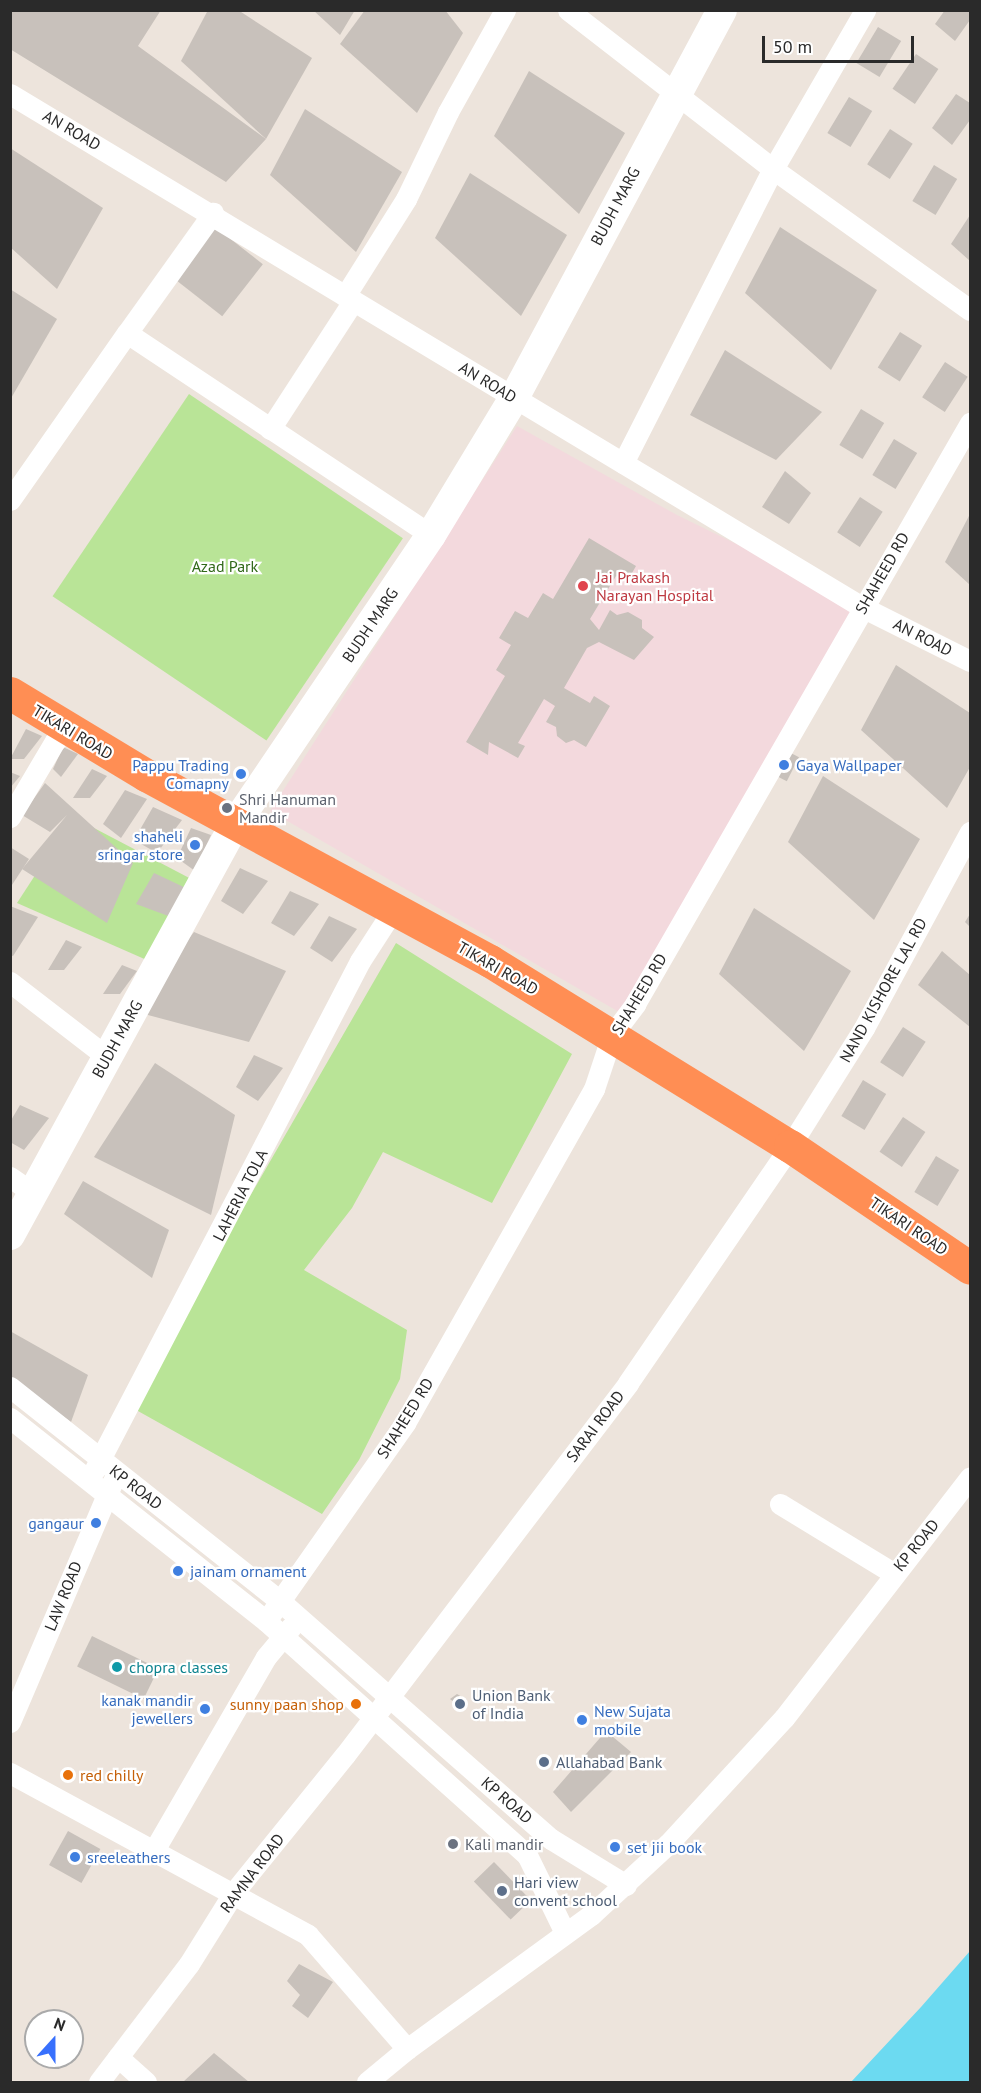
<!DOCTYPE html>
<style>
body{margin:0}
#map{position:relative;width:981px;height:2093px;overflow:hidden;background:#ede4dc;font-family:"PT Sans",sans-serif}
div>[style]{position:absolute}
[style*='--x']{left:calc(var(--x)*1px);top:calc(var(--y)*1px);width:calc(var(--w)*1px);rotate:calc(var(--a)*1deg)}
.medical>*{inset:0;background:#f3d9dd}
.green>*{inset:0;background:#b9e497;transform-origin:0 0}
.water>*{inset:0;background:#6cdaf1}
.building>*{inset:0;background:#c8c1bb;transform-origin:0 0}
.street>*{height:21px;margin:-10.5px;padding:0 10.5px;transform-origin:10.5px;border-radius:10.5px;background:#fff}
.secondary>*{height:30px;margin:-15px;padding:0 15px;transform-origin:15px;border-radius:15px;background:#fff}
.highway>*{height:33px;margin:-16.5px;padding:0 16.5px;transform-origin:16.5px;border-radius:16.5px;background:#ff8e54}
.dots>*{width:16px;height:16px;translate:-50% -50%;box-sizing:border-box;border:3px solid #fff;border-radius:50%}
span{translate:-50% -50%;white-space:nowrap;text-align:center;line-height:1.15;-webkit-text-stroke:4.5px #fff;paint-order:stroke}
.street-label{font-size:16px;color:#2a2a2a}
.park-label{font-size:16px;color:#316919}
.health-label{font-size:16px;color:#be3a42}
.left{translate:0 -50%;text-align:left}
.shop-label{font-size:16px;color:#366cbe}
.right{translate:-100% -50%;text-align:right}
.worship-label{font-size:16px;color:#5b616d}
.culture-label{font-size:16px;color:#0d838f}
.service-label{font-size:16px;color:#4e5e75}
.food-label{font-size:16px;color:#c56008}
.frame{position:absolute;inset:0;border:12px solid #2a2a2a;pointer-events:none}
.north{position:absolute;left:24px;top:2009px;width:60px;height:60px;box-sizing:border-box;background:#fff;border:2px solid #aaa;border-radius:50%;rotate:21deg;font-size:16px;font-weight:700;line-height:24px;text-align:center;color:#2a2a2a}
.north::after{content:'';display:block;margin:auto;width:21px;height:27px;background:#3870fd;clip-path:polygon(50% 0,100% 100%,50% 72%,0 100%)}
.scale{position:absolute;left:762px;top:36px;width:152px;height:27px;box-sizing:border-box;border:3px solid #2a2a2a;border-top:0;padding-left:8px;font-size:18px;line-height:21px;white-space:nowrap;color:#2a2a2a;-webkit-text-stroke:4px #fff;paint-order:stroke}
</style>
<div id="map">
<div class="medical">
<i style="clip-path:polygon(517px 426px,677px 515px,853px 601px,857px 617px,626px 1016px,270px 811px)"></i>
</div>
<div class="green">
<i style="left:189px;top:394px;width:258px;height:244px;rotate:34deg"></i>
<i style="clip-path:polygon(73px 817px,195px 881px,149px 961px,17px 903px)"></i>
<i style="clip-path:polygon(396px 943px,572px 1054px,492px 1203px,383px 1152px,352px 1208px,304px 1270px,407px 1330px,400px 1379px,359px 1460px,322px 1514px,129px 1406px)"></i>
</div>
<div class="water">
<i style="clip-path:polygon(970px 1951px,970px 2082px,851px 2082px,921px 2007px)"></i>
</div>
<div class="building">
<i style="clip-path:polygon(10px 10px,161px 10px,138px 46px,266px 139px,226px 182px,10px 49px)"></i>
<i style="clip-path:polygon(208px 10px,238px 10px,312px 58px,266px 139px,181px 61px)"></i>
<i style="clip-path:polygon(313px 10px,355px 10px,340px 35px)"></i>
<i style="clip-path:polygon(365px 10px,445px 10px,463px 33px,417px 113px,340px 44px)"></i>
<i style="clip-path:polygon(945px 10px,970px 10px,970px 20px,955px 41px,935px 24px)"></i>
<i style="left:878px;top:27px;width:27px;height:42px;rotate:31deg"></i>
<i style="left:916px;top:54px;width:27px;height:42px;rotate:34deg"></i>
<i style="clip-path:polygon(529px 71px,625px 133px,579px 214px,494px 136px)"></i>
<i style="clip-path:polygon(956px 94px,970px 103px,970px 120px,952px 145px,932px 128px)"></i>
<i style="left:849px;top:97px;width:27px;height:42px;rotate:31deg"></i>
<i style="clip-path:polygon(305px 109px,402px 172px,356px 252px,270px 175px)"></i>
<i style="left:890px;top:129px;width:27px;height:42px;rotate:33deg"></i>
<i style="clip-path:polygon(10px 148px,103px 208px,57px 289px,10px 247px)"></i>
<i style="left:934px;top:165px;width:27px;height:42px;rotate:31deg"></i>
<i style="clip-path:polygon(470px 173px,567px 235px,521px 316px,435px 238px)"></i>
<i style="clip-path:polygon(970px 215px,970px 261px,951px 244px)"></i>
<i style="left:214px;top:226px;width:62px;height:66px;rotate:38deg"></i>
<i style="clip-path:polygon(780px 227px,877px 290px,831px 370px,745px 293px)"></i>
<i style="clip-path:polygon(10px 289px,57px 319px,10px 400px)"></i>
<i style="left:900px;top:332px;width:26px;height:42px;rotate:32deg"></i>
<i style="clip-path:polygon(725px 350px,822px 412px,776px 460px,690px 415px)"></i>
<i style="left:945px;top:362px;width:27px;height:42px;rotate:33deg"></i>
<i style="left:861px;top:409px;width:27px;height:42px;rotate:31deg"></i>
<i style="left:894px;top:439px;width:27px;height:42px;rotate:31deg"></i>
<i style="clip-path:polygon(785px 471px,811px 493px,789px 524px,762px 507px)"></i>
<i style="left:860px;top:497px;width:27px;height:42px;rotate:33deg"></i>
<i style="clip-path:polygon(970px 514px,970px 585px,945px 562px)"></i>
<i style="clip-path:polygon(589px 538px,636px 566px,627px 582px,616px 576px,590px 619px,599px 630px,610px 610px,617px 615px,628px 612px,642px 620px,642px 628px,654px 637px,634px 660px,599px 642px,587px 648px,564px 688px,590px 703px,594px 696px,610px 706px,586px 747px,574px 740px,566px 743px,557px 736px,556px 727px,546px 722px,555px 706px,544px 699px,518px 743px,525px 746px,518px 758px,489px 742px,488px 755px,466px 742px,505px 676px,496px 670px,511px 645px,499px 638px,515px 611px,528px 618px,543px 593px,553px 599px)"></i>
<i style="clip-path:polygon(896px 665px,970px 713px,970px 767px,947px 808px,861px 730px)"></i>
<i style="clip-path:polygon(26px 729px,42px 736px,24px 759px,10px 759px)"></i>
<i style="clip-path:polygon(63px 747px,78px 754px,61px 777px,53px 769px)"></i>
<i style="left:783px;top:749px;width:18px;height:27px;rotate:27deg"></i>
<i style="clip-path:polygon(92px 769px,107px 776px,90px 798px,73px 798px)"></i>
<i style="clip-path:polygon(10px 772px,20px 776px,10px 788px)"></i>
<i style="clip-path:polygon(823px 776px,920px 839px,874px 920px,788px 842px)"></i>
<i style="clip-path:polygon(45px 783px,133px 863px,107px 923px,22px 869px,67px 815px,50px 832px,22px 815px)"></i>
<i style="clip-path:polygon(125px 790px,147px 799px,121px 838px,103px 824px)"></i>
<i style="clip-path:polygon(153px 807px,182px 820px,157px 853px,134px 840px)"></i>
<i style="clip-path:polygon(191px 828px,211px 835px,195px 871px,177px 858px)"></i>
<i style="clip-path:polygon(10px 847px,29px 859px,10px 888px)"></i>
<i style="clip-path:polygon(240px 868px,268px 881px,243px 914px,221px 901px)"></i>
<i style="clip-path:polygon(154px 873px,188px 889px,171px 917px,136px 904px)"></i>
<i style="clip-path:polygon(290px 891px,319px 904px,294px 936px,271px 923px)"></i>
<i style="clip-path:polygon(10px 906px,38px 917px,13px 956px,10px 955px)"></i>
<i style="clip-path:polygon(754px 908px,851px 971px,804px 1051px,719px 974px)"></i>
<i style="clip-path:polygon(970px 914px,970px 927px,965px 922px)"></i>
<i style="clip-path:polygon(329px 916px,357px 929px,332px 962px,310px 948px)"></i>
<i style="clip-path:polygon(194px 932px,286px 971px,249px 1042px,133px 1011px)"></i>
<i style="clip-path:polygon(66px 940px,82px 947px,64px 970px,48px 970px)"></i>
<i style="clip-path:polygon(942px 951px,970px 975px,970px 1027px,918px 985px)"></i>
<i style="clip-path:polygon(122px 965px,137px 971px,120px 994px,103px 994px)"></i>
<i style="left:903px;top:1027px;width:27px;height:42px;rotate:33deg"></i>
<i style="clip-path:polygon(254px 1055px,283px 1068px,258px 1101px,236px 1087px)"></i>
<i style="clip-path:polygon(155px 1063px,235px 1115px,211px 1215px,94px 1157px)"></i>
<i style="left:863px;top:1080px;width:27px;height:42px;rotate:31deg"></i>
<i style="clip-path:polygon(20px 1105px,49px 1118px,24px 1150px,10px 1142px,10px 1122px)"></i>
<i style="left:903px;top:1117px;width:27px;height:42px;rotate:34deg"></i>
<i style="left:936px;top:1156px;width:27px;height:42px;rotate:31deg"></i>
<i style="clip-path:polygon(83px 1181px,169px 1230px,152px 1278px,64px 1214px)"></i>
<i style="clip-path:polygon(10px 1331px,88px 1375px,71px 1422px,10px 1378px)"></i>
<i style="left:92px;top:1636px;width:74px;height:34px;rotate:26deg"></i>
<i style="clip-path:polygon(457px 1694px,467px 1700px,460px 1707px,450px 1699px)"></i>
<i style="clip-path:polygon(606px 1731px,631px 1752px,571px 1812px,553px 1792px)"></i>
<i style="left:68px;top:1831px;width:37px;height:39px;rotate:29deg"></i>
<i style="left:494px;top:1862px;width:53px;height:28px;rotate:46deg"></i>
<i style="clip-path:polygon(299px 1964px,333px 1982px,308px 2018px,292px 2006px,300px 1995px,287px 1981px)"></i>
<i style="clip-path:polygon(214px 2053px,249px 2082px,183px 2082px)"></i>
</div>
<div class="street">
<i style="--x:568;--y:10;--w:259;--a:37.8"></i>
<i style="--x:773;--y:169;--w:242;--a:35.6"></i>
<i style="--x:10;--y:94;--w:995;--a:31.05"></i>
<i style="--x:862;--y:607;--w:121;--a:26.6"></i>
<i style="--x:345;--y:296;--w:115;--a:-57.8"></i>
<i style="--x:406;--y:199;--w:97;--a:-64.2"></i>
<i style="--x:448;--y:112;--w:117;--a:-60.8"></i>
<i style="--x:127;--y:333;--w:148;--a:-54.4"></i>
<i style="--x:270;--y:429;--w:153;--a:-57"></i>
<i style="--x:623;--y:463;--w:330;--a:-63"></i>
<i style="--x:773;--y:169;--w:184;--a:-59.9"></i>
<i style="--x:10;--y:500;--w:204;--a:-55"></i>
<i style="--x:127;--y:333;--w:365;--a:33.6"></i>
<i style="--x:10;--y:817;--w:88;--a:-59.4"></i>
<i style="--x:55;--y:741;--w:17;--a:-45"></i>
<i style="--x:10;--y:982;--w:123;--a:37.7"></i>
<i style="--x:10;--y:1177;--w:28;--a:35"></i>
<i style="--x:10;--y:1387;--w:346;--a:38.4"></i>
<i style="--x:281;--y:1602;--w:359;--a:41.3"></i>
<i style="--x:551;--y:1839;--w:88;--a:31.5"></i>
<i style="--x:10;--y:1418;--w:327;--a:38.4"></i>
<i style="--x:266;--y:1621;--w:351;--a:41.9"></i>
<i style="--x:527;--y:1855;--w:87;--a:64"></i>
<i style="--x:94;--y:1471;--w:575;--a:-62.45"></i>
<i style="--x:360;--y:961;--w:61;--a:-57.1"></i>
<i style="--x:780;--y:1504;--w:132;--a:31.4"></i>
<i style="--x:266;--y:1621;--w:242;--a:-54.9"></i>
<i style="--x:405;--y:1423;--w:384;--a:-60.5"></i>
<i style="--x:594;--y:1089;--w:57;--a:-71.6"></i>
<i style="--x:612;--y:1035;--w:39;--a:-53"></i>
<i style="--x:635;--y:1004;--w:671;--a:-60.03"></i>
<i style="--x:10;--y:1722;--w:260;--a:-66.9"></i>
<i style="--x:10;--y:1773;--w:339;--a:28.5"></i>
<i style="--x:308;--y:1935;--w:151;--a:49"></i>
<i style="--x:407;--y:2049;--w:228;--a:-36.1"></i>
<i style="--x:591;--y:1915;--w:105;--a:-42.7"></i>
<i style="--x:668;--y:1844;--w:171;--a:-47.4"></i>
<i style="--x:784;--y:1718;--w:304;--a:-52.3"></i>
<i style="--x:153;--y:1852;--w:225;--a:-59.9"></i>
<i style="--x:266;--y:1657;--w:39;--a:-50"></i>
<i style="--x:118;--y:2057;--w:38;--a:42"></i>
<i style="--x:99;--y:2082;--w:148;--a:-52.7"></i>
<i style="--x:189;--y:1964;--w:85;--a:-58"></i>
<i style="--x:234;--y:1892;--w:176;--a:-51"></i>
<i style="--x:345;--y:1755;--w:467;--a:-52.7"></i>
<i style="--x:628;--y:1383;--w:287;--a:-55.6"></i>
<i style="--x:790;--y:1146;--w:139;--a:-57.9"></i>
<i style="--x:864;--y:1028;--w:223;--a:-61.6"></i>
<i style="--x:367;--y:2082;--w:52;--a:-39.5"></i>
</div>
<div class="secondary">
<i style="--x:10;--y:1235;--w:470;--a:-61.3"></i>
<i style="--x:236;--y:823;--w:348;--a:-55.9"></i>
<i style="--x:431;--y:535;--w:160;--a:-58.8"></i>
<i style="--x:514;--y:398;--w:440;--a:-61.8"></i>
</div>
<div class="highway">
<i style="--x:10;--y:693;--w:159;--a:31.1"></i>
<i style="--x:146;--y:775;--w:391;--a:28.4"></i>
<i style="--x:490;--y:961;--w:352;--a:31.7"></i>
<i style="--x:790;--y:1146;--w:217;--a:34.1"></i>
</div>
<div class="dots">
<i style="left:583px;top:586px;background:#e0444e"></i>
<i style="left:784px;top:765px;background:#3f7fe0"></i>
<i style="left:241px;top:774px;background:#3f7fe0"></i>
<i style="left:227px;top:808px;background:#6b7280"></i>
<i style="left:195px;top:845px;background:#3f7fe0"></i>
<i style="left:96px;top:1523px;background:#3f7fe0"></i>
<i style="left:178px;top:1571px;background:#3f7fe0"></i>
<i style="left:117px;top:1667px;background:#0f9aa8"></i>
<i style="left:356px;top:1704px;background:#e8710a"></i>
<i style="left:460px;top:1704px;background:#5c6f8a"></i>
<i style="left:205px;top:1709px;background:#3f7fe0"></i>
<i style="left:582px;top:1720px;background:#3f7fe0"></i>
<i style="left:544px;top:1762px;background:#5c6f8a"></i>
<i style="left:68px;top:1775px;background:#e8710a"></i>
<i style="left:453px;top:1844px;background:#6b7280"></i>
<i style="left:615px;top:1847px;background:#3f7fe0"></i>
<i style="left:75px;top:1857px;background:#3f7fe0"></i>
<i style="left:502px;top:1891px;background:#5c6f8a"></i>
</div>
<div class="street-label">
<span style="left:72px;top:130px;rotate:30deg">AN ROAD</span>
<span style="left:615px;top:206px;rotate:-62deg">BUDH MARG</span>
<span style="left:488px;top:382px;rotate:31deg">AN ROAD</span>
<span style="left:882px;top:573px;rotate:-60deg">SHAHEED RD</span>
<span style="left:370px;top:625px;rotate:-56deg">BUDH MARG</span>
<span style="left:923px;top:637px;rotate:27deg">AN ROAD</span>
<span style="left:73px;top:732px;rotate:31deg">TIKARI ROAD</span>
<span style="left:498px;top:968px;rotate:30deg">TIKARI ROAD</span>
<span style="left:883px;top:990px;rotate:-61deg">NAND KISHORE LAL RD</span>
<span style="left:639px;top:994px;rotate:-59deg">SHAHEED RD</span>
<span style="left:117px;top:1039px;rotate:-61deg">BUDH MARG</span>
<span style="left:240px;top:1195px;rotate:-63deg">LAHERIA TOLA</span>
<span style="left:909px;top:1226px;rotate:34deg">TIKARI ROAD</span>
<span style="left:405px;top:1418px;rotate:-58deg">SHAHEED RD</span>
<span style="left:595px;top:1426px;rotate:-53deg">SARAI ROAD</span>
<span style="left:136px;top:1487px;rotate:38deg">KP ROAD</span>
<span style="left:916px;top:1545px;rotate:-51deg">KP ROAD</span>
<span style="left:63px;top:1596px;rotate:-68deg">LAW ROAD</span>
<span style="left:507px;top:1800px;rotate:41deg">KP ROAD</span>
<span style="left:252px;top:1873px;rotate:-53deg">RAMNA ROAD</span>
</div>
<div class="park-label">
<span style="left:225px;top:566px">Azad Park</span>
</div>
<div class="health-label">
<span class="left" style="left:596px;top:586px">Jai Prakash<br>Narayan Hospital</span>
</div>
<div class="shop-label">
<span class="right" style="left:229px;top:774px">Pappu Trading<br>Comapny</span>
<span class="left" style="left:796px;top:765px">Gaya Wallpaper</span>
<span class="right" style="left:183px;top:845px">shaheli<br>sringar store</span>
<span class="right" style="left:84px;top:1523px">gangaur</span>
<span class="left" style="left:190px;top:1571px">jainam ornament</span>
<span class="right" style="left:193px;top:1709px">kanak mandir<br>jewellers</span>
<span class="left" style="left:594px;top:1720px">New Sujata<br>mobile</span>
<span class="left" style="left:627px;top:1847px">set jii book</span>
<span class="left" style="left:87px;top:1857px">sreeleathers</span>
</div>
<div class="worship-label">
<span class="left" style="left:239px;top:808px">Shri Hanuman<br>Mandir</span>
<span class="left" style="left:465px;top:1844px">Kali mandir</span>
</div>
<div class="culture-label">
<span class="left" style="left:129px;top:1667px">chopra classes</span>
</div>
<div class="service-label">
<span class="left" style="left:472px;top:1704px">Union Bank<br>of India</span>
<span class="left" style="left:556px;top:1762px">Allahabad Bank</span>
<span class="left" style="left:514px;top:1891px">Hari view<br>convent school</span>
</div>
<div class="food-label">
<span class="right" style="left:344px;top:1704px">sunny paan shop</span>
<span class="left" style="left:80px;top:1775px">red chilly</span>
</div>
<div class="frame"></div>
<div class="north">N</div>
<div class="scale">50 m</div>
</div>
